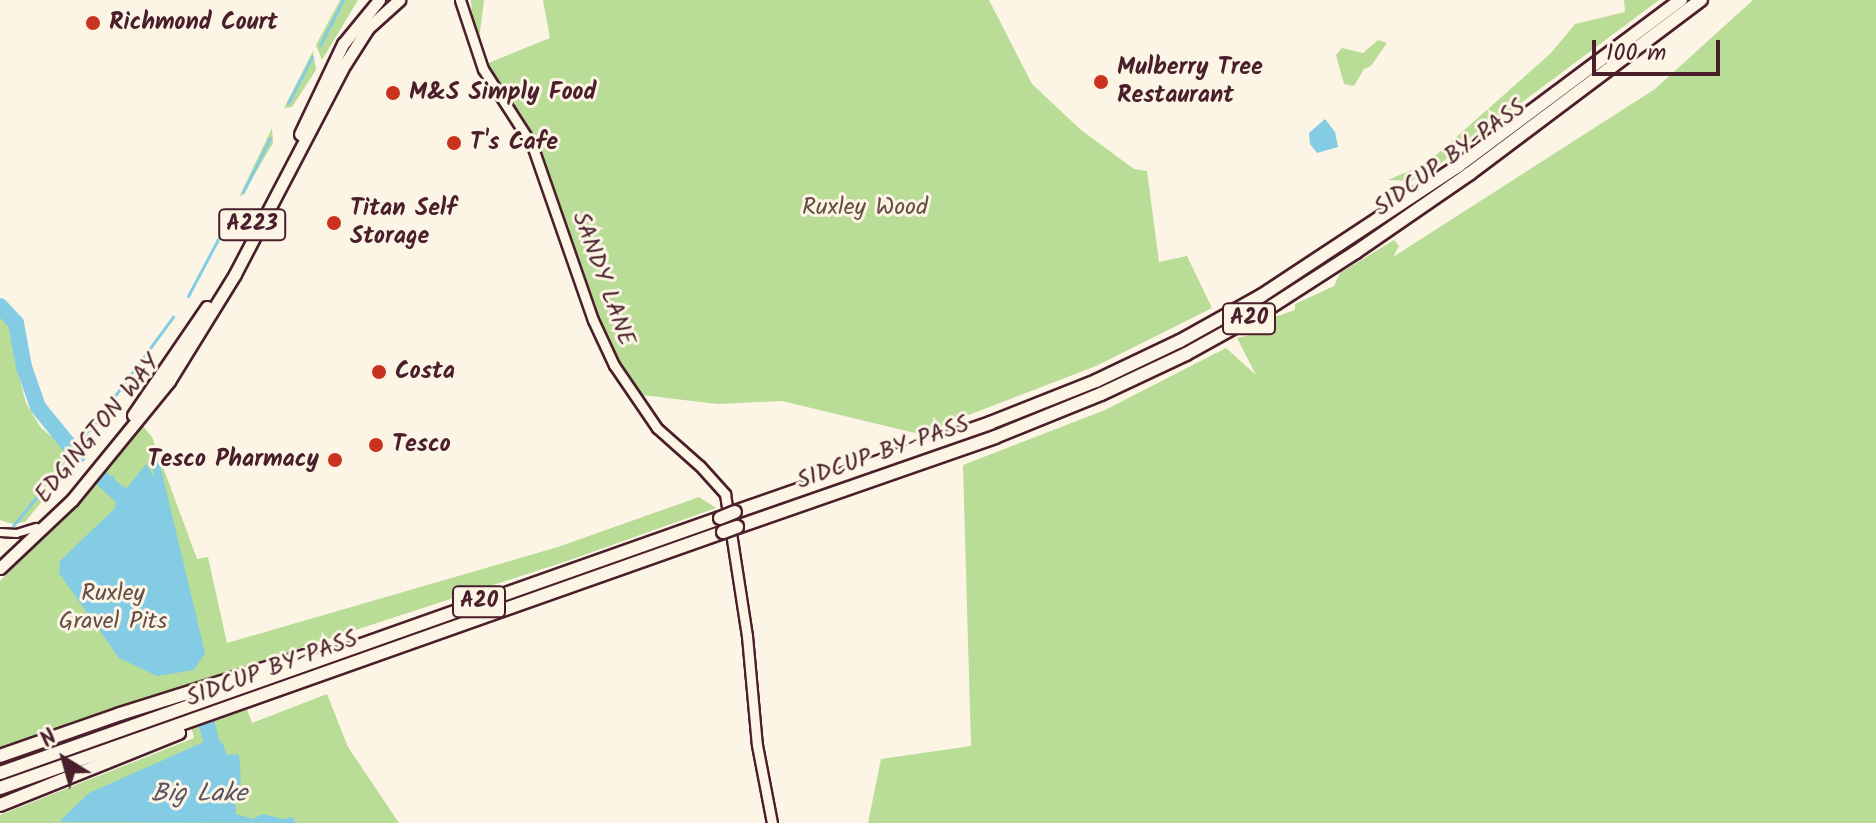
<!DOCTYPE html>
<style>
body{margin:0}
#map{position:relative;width:1876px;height:823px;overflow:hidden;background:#fcf5e5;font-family:Kalam,sans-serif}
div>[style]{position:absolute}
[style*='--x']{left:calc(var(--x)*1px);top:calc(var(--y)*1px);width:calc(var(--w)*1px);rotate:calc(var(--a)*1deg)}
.green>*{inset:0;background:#b9dc96}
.water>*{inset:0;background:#83cce4}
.stream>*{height:3px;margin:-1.5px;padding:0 1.5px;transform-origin:1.5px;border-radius:1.5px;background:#83cce4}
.river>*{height:16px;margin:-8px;padding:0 8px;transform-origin:8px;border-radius:8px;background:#83cce4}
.roads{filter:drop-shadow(2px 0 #4a1f2b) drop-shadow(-2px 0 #4a1f2b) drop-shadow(0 2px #4a1f2b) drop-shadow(0 -2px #4a1f2b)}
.street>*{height:7px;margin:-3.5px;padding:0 3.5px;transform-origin:3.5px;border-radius:3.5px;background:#fcf5e5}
.secondary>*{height:9px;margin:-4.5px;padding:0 4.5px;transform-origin:4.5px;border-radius:4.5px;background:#fcf5e5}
.primary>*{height:11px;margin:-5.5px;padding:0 5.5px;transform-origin:5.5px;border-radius:5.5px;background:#fcf5e5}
.highway>*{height:12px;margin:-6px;padding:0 6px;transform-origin:6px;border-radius:6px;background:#fcf5e5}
.bridges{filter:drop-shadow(2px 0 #4a1f2b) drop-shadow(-2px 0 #4a1f2b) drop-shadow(0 2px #4a1f2b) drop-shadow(0 -2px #4a1f2b)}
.highway-bridge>*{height:12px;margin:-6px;padding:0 6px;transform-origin:6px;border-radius:6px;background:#fcf5e5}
.dots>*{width:22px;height:22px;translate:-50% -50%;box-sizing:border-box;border:4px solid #fcf5e5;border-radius:50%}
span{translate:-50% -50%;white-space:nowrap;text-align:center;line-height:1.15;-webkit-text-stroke:6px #fcf5e5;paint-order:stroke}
.shield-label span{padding:2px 6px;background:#fcf5e5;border:2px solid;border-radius:6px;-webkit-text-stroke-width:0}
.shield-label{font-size:22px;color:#4a1f2b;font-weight:700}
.poi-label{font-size:24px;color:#4a1f2b;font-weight:700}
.left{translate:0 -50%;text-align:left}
.right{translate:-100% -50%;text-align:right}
.street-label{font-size:24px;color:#4a1f2b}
.park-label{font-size:24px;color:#664e46}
.water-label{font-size:26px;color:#5b5362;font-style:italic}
.north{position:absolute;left:24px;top:719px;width:80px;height:80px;-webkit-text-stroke:6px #fcf5e5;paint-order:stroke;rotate:323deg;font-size:22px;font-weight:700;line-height:32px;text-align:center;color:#4a1f2b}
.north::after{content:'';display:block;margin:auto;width:28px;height:36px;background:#4a1f2b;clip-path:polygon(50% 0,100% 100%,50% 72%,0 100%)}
.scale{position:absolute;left:1592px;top:40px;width:128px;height:36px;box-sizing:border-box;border:4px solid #4a1f2b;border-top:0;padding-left:10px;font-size:24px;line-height:28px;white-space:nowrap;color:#4a1f2b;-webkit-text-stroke:6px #fcf5e5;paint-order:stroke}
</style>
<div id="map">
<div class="green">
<i style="clip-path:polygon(340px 0,358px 0,322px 60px,316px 45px)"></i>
<i style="clip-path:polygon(471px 0,484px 0,479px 40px,472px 16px)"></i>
<i style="clip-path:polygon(543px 0,989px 0,1032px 84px,1081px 130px,1134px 169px,1147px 171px,1159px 262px,1187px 256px,1212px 308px,1096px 366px,919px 434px,782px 401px,718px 404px,633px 394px,594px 320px,540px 163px,486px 64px,550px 38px)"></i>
<i style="clip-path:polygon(1624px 0,1659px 0,1434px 168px,1411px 181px,1388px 180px,1427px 163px,1551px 53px,1575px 24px,1625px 12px)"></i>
<i style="clip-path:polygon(1753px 0,1876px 0,1876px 823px,868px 823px,881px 759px,971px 746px,963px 465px,1105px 410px,1226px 348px,1256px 375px,1237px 338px,1255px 334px,1272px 318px,1295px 310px,1295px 304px,1334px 286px,1340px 273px,1394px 240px,1399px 246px,1393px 257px,1655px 89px)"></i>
<i style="clip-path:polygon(1378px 40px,1387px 43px,1371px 66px,1364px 69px,1354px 86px,1344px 84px,1336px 55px,1342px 48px,1363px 53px)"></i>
<i style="clip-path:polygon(313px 51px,316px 70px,292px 107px,284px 108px)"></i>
<i style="clip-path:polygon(272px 128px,273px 143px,242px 196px,240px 195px)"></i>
<i style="clip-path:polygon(0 312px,9px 320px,14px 332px,15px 362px,26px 403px,41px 428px,63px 446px,65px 474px,25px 522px,12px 524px,0 520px)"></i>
<i style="clip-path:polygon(142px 425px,152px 437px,197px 559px,208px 557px,227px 643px,558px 547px,699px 497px,716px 508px,567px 561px,233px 670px,252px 723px,327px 694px,348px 747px,399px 823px,0 823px,0 815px,194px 738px,181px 687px,0 750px,0 581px,76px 504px)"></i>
</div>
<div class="water">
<i style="clip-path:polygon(1325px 119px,1335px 132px,1338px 147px,1317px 153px,1310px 144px,1309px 133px)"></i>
<i style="clip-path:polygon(156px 448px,205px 653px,194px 670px,157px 676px,119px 658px,59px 573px,60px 561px,115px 508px,116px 495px,102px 488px,102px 482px,113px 475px,116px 484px,127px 488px,146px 464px,155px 478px,151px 462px)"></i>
<i style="clip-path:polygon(211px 733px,223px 744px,227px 755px,239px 754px,241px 782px,235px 802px,236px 814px,253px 819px,263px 814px,283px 819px,292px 817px,296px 823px,59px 822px,89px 793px,204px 742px)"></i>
</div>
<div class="stream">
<i style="--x:320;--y:45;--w:51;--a:-62.9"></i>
<i style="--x:288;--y:103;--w:52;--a:-62.4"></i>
<i style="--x:243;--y:192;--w:60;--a:-63.4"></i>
<i style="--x:188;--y:296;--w:98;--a:-62.1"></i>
<i style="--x:13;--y:526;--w:89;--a:-50.9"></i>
<i style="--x:69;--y:457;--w:11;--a:-95"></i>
<i style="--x:68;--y:446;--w:17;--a:-25"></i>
<i style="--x:83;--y:439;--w:152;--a:-53.6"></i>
</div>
<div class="river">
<i style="--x:0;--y:306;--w:23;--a:47"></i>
<i style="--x:16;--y:323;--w:45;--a:79.7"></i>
<i style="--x:24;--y:367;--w:42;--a:70.7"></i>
<i style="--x:38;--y:407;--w:63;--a:50.8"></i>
<i style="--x:99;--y:476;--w:27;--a:42"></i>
<i style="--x:201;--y:701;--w:53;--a:75.7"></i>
</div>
<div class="roads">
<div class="street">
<i style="--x:0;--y:532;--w:16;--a:4"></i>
<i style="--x:16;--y:533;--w:21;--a:-17"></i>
</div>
<div class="secondary">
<i style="--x:460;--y:0;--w:73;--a:71.6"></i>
<i style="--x:483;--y:69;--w:90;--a:57.2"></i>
<i style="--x:532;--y:145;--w:185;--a:70.8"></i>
<i style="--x:593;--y:320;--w:50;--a:65"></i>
<i style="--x:614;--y:365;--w:76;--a:55.7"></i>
<i style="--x:657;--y:428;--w:57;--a:41.5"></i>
<i style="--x:700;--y:466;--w:38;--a:48"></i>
<i style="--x:725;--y:494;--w:144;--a:81.2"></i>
<i style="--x:747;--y:636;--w:109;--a:84.8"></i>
<i style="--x:757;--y:745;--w:79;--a:79.1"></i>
</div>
<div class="primary">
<i style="--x:300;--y:134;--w:100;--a:-64.5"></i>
<i style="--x:343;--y:44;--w:57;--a:-50.7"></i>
<i style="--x:133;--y:415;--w:131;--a:-55.6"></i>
<i style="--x:0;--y:568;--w:99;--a:-43.4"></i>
<i style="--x:72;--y:500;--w:154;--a:-50.8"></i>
<i style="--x:169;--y:381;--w:126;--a:-58.3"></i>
<i style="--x:235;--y:274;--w:237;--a:-62.4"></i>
<i style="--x:345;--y:64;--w:43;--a:-57.4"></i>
<i style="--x:368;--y:28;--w:42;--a:-42.1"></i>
</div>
<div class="highway">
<i style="--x:735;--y:512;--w:270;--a:-19.2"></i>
<i style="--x:990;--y:423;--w:114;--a:-21.6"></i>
<i style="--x:1096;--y:381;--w:93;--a:-25.5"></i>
<i style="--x:1180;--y:341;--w:93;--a:-29.1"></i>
<i style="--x:1261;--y:296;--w:236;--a:-33.4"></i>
<i style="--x:1458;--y:166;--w:278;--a:-36.7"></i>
<i style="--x:737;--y:527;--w:273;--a:-19.2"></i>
<i style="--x:995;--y:437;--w:114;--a:-22.1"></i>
<i style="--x:1101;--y:394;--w:94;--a:-25.2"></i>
<i style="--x:1186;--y:354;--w:95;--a:-29"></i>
<i style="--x:1269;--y:308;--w:103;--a:-32.8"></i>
<i style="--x:1356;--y:252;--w:137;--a:-34.6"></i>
<i style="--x:1469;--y:174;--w:290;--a:-36.9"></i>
<i style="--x:0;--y:756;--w:127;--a:-19.3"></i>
<i style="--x:120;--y:714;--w:194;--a:-17.4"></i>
<i style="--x:0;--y:773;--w:764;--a:-19.5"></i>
<i style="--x:0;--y:788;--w:767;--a:-19.5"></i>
<i style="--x:0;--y:805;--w:193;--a:-21.9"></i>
</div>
</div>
<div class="bridges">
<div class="highway-bridge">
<i style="--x:720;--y:518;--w:16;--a:-22"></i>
<i style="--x:723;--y:532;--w:15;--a:-20"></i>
</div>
</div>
<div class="dots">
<i style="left:93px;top:23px;background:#c8321e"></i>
<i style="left:1101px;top:82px;background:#c8321e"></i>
<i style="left:393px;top:93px;background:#c8321e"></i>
<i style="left:454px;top:143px;background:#c8321e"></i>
<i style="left:334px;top:223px;background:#c8321e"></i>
<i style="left:379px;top:372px;background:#c8321e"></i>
<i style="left:376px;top:445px;background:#c8321e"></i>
<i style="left:335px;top:460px;background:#c8321e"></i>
</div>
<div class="shield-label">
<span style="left:252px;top:225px">A223</span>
<span style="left:1249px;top:319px">A20</span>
<span style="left:479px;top:602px">A20</span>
</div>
<div class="poi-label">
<span class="left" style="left:109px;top:23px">Richmond Court</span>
<span class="left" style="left:1117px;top:82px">Mulberry Tree<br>Restaurant</span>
<span class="left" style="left:409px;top:93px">M&amp;S Simply Food</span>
<span class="left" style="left:470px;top:143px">T's Cafe</span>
<span class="left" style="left:350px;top:223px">Titan Self<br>Storage</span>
<span class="left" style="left:395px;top:372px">Costa</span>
<span class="left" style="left:392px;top:445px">Tesco</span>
<span class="right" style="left:319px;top:460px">Tesco Pharmacy</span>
</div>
<div class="street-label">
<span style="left:1450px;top:158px;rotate:-36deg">SIDCUP BY-PASS</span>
<span style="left:603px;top:279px;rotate:70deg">SANDY LANE</span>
<span style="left:98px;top:429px;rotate:-51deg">EDGINGTON WAY</span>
<span style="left:883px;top:453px;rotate:-19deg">SIDCUP BY-PASS</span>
<span style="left:272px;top:669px;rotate:-20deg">SIDCUP BY-PASS</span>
</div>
<div class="park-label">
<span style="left:865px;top:208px">Ruxley Wood</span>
<span style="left:113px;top:608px">Ruxley<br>Gravel Pits</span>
</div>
<div class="water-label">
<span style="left:199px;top:795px">Big Lake</span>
</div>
<div class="north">N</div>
<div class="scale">100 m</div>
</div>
